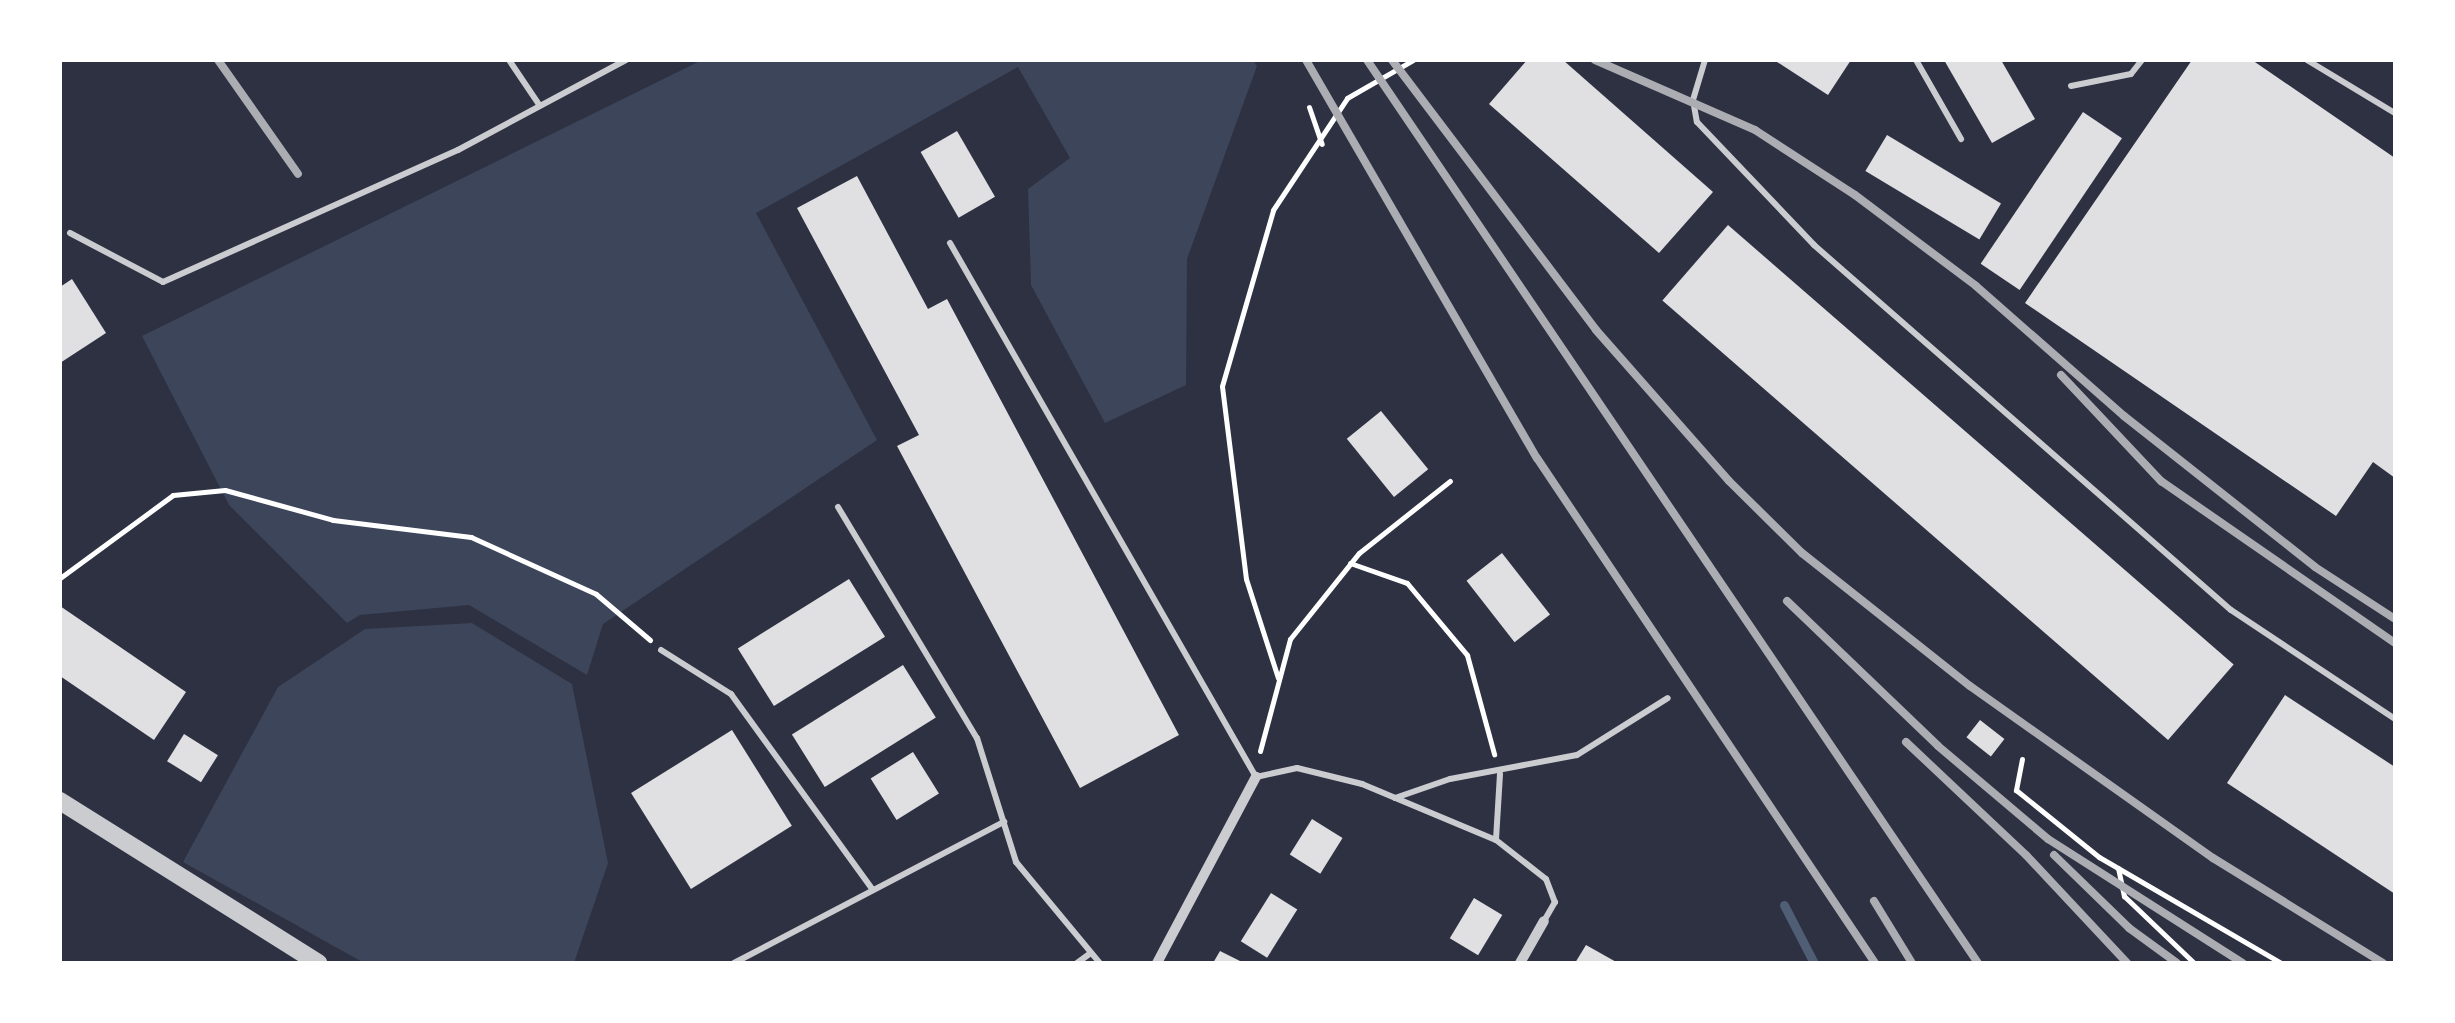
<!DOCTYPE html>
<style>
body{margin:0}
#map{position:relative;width:2455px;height:1023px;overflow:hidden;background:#2d3142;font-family:Arial,sans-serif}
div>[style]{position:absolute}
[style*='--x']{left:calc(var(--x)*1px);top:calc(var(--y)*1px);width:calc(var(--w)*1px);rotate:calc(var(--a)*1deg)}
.green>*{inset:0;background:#3c4559}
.stream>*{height:9px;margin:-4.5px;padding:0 4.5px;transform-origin:4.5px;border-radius:4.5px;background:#4f5d75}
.building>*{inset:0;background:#e0e0e3;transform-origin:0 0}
.path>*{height:5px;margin:-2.5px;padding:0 2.5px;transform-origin:2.5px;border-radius:2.5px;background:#fff}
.service>*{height:6px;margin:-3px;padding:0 3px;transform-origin:3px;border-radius:3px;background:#caccd0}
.minor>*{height:10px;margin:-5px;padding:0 5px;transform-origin:5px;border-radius:5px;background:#caccd0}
.tertiary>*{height:18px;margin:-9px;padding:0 9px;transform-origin:9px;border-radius:9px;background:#caccd0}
.rail>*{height:8px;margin:-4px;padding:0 4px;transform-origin:4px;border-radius:4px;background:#abadb3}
span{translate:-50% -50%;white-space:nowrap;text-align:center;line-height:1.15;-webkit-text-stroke:9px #fff;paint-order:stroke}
.frame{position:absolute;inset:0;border:62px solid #fff;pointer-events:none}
</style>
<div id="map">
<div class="green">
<i style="clip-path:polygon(702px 60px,1253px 60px,1257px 66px,1187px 259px,1186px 385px,1105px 423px,1031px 285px,1028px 189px,1070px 158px,1018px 67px,756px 213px,877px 440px,603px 624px,587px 675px,469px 605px,360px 615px,347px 623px,229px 505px,142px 336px)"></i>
<i style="clip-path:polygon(472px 623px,572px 684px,608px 863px,574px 963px,364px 963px,183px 862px,278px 687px,365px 629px)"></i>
</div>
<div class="stream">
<i style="--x:1784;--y:905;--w:65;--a:62.7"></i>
</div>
<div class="building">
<i style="clip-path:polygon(1527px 60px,1563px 60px,1713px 192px,1659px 253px,1489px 104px)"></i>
<i style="clip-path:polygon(1774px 60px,1851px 60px,1828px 95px)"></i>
<i style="clip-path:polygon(1944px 60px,2001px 60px,2035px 119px,1992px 143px)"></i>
<i style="clip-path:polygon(2192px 60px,2252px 60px,2395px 158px,2395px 478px,2373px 462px,2336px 516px,2025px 303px)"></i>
<i style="left:2083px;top:112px;width:47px;height:183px;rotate:34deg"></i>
<i style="left:957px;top:131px;width:76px;height:42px;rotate:60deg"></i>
<i style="left:1887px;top:135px;width:133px;height:42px;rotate:31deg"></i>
<i style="clip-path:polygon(857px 176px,928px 309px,947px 299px,1179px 735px,1080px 788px,897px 446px,919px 435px,797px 208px)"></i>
<i style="left:1728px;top:225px;width:670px;height:100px;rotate:41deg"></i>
<i style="clip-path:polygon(72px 279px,106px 333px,60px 363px,60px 287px)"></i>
<i style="left:1381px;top:411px;width:75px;height:44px;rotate:51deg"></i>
<i style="left:1502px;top:553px;width:78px;height:45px;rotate:52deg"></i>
<i style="left:849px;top:579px;width:68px;height:131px;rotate:58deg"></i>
<i style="clip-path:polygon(60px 606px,186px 692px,154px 740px,60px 676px)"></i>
<i style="left:903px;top:665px;width:62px;height:131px;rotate:58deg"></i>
<i style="clip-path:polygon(2285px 695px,2395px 767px,2395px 894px,2227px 783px)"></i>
<i style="left:1980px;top:720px;width:31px;height:22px;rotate:38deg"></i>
<i style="left:732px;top:730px;width:113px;height:119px;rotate:58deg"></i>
<i style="left:184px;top:734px;width:40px;height:32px;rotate:32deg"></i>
<i style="left:913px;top:752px;width:49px;height:50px;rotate:58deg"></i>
<i style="left:1312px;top:819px;width:36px;height:42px;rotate:32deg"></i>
<i style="left:1271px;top:893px;width:31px;height:57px;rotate:32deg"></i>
<i style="left:1474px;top:898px;width:33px;height:47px;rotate:31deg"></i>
<i style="clip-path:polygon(1586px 945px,1618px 963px,1575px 963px)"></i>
<i style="clip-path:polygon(1220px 951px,1244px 963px,1213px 963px)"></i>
</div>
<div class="path">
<i style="--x:1309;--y:107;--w:39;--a:71"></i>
<i style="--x:1350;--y:563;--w:60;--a:19.3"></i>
<i style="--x:1407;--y:583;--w:94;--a:50.2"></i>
<i style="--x:1467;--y:655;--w:103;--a:74.7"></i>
<i style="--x:60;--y:578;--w:140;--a:-36.3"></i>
<i style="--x:173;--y:495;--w:52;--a:-5.5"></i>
<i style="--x:225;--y:490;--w:112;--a:15.5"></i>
<i style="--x:333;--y:520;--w:139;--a:7"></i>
<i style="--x:471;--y:537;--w:137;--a:24.5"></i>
<i style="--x:596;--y:594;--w:71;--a:40.4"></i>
<i style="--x:1278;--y:678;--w:104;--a:-107.9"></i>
<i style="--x:1246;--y:579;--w:194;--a:-97.1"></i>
<i style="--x:1222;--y:386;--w:183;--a:-73.8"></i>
<i style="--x:1273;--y:210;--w:134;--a:-56.5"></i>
<i style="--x:1347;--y:98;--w:76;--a:-29.9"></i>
<i style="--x:1260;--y:751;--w:116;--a:-75"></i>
<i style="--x:1290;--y:639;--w:110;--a:-51.3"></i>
<i style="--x:1359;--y:553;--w:116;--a:-38.4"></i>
<i style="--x:2022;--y:759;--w:32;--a:101"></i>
<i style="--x:2016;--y:790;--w:107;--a:38.9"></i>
<i style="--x:2099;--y:857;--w:211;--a:30.2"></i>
<i style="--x:2118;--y:868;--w:29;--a:78"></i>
<i style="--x:2124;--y:896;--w:97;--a:43.7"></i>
</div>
<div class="service">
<i style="--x:509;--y:60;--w:55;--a:56"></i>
<i style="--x:1705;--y:60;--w:42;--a:106.7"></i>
<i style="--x:1693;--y:100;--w:22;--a:80"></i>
<i style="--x:1697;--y:122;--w:170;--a:46.4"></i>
<i style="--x:1814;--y:245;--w:554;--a:41.2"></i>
<i style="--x:2231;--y:610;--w:197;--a:33.6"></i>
<i style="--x:1916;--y:60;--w:91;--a:60.3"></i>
<i style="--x:2307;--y:60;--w:103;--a:31.1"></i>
<i style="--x:2071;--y:86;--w:61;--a:-11.3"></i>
<i style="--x:2131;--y:74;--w:18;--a:-52"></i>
<i style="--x:70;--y:233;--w:105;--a:27.8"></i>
<i style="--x:163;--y:282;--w:323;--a:-24.1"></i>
<i style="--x:458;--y:150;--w:191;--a:-28.2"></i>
<i style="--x:950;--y:243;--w:615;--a:60.19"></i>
<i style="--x:1256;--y:777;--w:42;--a:-12.4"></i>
<i style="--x:1297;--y:768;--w:67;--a:13.8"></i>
<i style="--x:1362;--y:784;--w:145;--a:22.7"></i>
<i style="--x:838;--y:507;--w:270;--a:59"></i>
<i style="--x:977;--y:738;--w:130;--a:72.5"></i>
<i style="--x:1016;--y:862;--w:131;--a:50.3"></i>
<i style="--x:661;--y:650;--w:83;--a:32.2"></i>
<i style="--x:731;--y:694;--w:242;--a:54.1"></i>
<i style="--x:1500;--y:774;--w:66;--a:93.5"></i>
<i style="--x:1496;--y:840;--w:63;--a:38"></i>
<i style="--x:1546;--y:879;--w:25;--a:69"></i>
<i style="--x:1555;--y:902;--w:22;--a:120"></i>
<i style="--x:1395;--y:798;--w:58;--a:-19.1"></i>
<i style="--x:1450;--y:779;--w:129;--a:-10.7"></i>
<i style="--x:1577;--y:755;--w:107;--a:-32.1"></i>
<i style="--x:734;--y:963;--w:305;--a:-27.6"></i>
<i style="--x:1077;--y:963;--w:17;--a:-36"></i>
</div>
<div class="minor">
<i style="--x:1157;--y:963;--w:211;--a:-62"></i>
<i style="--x:1520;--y:963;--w:48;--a:-60.3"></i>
</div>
<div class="tertiary">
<i style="--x:60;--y:801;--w:305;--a:32.1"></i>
</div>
<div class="rail">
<i style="--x:218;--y:60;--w:139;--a:54.9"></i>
<i style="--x:1306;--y:60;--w:460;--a:59.9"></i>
<i style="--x:1537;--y:458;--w:608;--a:56.21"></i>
<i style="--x:1367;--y:60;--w:1090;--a:55.92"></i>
<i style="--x:1392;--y:60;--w:338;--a:52.9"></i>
<i style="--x:1596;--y:330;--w:201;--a:48.6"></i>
<i style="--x:1729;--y:481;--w:103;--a:44.6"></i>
<i style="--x:1802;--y:553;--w:214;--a:38.4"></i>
<i style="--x:1970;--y:686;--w:298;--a:35.3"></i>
<i style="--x:2213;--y:858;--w:200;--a:31.7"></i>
<i style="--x:1595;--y:60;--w:175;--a:23.6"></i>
<i style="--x:1755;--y:130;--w:119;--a:33"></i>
<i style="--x:1855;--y:195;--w:151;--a:36.9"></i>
<i style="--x:1976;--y:286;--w:197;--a:41.3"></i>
<i style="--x:2124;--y:416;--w:243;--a:38.3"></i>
<i style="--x:2315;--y:567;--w:95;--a:33"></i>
<i style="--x:2061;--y:375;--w:146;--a:46.7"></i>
<i style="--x:2161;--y:481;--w:285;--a:34.7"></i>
<i style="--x:1787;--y:601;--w:209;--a:43.8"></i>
<i style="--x:1938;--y:746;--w:144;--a:40.2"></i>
<i style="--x:2048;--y:839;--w:231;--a:32.5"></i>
<i style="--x:1906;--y:742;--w:165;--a:43.3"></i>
<i style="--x:2026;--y:855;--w:148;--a:46.9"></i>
<i style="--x:2054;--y:855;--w:105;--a:44.2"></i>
<i style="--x:2129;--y:928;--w:59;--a:36.1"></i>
<i style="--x:1874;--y:901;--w:73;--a:58.5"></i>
</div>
<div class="frame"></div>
</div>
